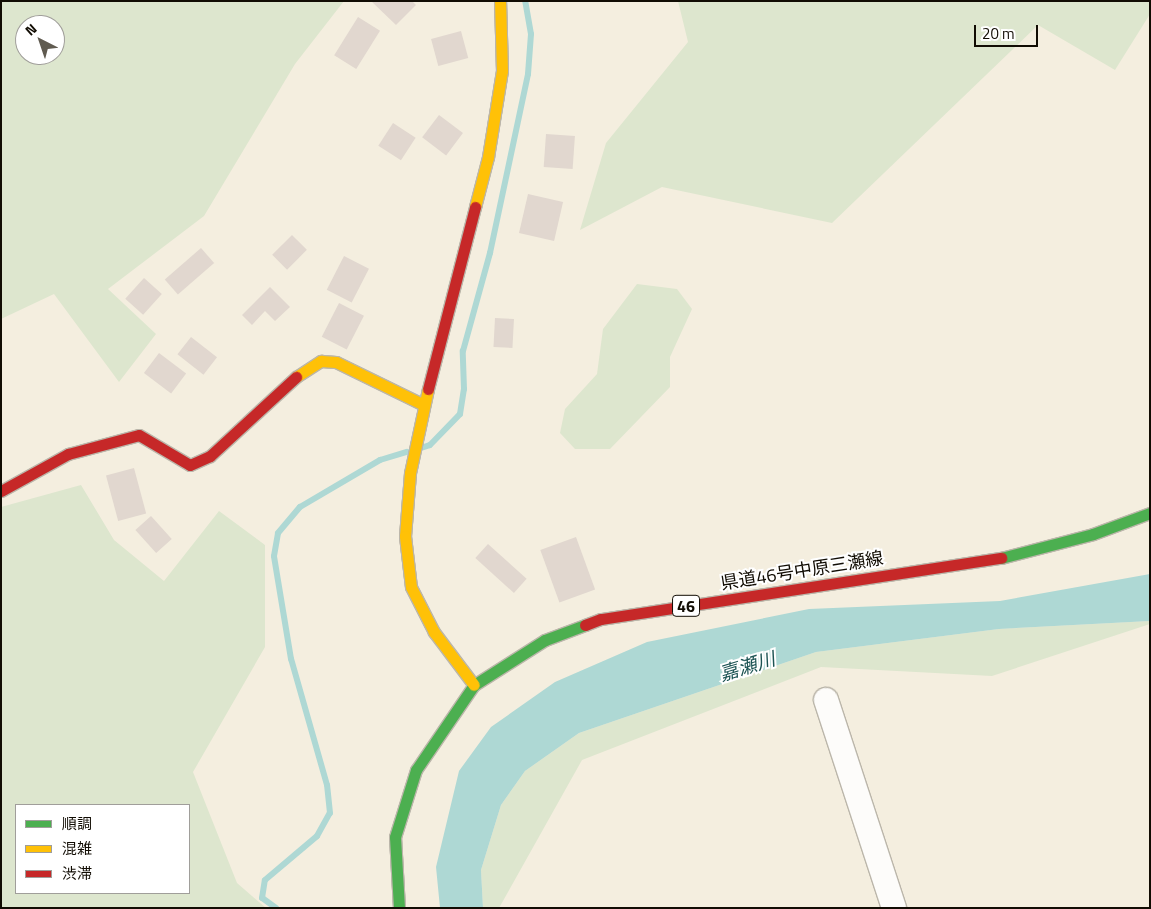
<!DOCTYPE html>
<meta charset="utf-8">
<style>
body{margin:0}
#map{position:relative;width:1151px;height:909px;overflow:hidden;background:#f4eedf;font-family:"Titillium Web","Noto Sans JP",sans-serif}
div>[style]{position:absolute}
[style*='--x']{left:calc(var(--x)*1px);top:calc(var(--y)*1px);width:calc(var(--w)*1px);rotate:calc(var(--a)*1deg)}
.green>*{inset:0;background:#dde6ce}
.water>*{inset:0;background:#aed8d4}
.stream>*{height:6px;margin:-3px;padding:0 3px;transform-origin:3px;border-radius:3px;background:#aed8d4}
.building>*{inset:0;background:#e1d7cf;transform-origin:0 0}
.roads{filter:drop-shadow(1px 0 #bbb6aa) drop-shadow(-1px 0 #bbb6aa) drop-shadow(0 1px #bbb6aa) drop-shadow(0 -1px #bbb6aa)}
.street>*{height:24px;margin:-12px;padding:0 12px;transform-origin:12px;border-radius:12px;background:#fdfcfa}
.fast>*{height:11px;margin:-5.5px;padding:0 5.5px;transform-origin:5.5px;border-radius:5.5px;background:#4caf50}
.slow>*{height:11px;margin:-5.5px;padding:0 5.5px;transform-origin:5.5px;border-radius:5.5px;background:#ffc107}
.jam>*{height:11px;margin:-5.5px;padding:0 5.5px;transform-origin:5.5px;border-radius:5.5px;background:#c62828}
span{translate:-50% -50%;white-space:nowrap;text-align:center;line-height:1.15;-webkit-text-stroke:4px #fff;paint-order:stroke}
.shield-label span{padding:1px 4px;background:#fff;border:1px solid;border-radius:4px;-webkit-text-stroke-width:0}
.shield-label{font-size:16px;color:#110c03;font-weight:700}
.street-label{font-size:18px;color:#110c03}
.water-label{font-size:19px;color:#1c5353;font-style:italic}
.frame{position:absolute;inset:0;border:2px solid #110c03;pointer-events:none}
.legend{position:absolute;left:15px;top:804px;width:175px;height:90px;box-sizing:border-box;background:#fff;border:1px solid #a09e9a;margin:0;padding:6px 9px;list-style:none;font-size:15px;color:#110c03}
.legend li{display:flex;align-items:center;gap:10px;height:25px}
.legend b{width:25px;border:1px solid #a09e9a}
.north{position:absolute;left:15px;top:15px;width:50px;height:50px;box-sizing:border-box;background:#fff;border:1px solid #a09e9a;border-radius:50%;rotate:319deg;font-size:14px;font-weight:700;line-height:20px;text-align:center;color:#110c03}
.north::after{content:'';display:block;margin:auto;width:18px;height:22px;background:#605b50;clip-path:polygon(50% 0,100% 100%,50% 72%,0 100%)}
.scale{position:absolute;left:974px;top:25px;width:64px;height:22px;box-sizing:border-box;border:2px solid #110c03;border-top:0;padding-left:6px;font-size:15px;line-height:18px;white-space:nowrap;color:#110c03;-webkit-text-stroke:4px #fff;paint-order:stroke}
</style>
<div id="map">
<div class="green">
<i style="clip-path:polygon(evenodd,1px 1px,344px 1px,295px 64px,204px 216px,108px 289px,156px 334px,119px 382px,54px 294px,1px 319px,1px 1px,25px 25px,55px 25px,55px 55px,25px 55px,25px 25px)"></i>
<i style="clip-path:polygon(678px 1px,1150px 1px,1150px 14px,1115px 70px,1038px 25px,832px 223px,662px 187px,580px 230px,606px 143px,688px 42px)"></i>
<i style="clip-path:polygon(637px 284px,677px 289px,692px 309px,670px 357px,670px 387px,610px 449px,575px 449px,560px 433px,565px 409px,597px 374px,603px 329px)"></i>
<i style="clip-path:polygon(evenodd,81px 485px,114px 540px,164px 581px,219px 511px,265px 545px,265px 647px,193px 772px,237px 883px,266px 908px,1px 908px,1px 507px,81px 485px,189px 805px,189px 893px,16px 893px,16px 805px,189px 805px)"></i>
<i style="clip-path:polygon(1150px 621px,1150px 624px,992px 676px,821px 667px,582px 760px,499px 908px,483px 908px,481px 870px,501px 805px,525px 771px,579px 733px,816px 652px,999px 629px)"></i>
</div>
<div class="water">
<i style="clip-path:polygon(1150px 574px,1150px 621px,999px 629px,816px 652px,579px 733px,525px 771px,501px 805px,481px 870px,483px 908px,440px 908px,436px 867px,459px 771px,491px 727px,555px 682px,647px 642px,809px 609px,1000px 601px)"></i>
</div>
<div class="stream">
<i style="--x:421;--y:448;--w:9;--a:-18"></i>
<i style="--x:430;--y:445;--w:43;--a:-45.9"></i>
<i style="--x:460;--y:414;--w:25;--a:-81"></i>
<i style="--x:464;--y:389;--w:38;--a:-92"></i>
<i style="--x:463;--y:351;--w:102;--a:-74.6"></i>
<i style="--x:490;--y:253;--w:183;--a:-78"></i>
<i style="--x:528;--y:74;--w:40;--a:-85.7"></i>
<i style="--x:531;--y:34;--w:34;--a:-100"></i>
<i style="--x:276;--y:908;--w:17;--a:-144"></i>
<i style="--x:262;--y:898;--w:18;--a:-81"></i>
<i style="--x:265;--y:880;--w:68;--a:-40.2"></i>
<i style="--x:317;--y:836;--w:26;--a:-61"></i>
<i style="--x:330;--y:813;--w:28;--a:-96"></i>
<i style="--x:327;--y:785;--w:131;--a:-105.9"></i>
<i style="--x:291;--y:659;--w:104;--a:-99.4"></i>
<i style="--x:274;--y:556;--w:23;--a:-80"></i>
<i style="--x:278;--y:533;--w:34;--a:-50"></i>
<i style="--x:300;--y:507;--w:93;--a:-30.4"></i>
<i style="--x:380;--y:460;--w:28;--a:-17"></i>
</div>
<div class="building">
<i style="clip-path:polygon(371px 1px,412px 1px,416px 5px,396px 25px)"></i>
<i style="left:358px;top:17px;width:26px;height:45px;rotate:32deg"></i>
<i style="left:461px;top:31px;width:28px;height:31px;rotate:75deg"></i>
<i style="left:439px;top:115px;width:30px;height:28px;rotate:37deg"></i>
<i style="left:393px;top:123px;width:27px;height:27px;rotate:33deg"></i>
<i style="left:546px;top:134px;width:29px;height:33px;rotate:4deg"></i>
<i style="left:528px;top:194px;width:36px;height:40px;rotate:13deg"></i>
<i style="left:292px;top:235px;width:21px;height:28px;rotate:45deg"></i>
<i style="left:201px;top:248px;width:20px;height:48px;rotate:49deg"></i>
<i style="left:344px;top:256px;width:28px;height:38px;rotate:27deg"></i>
<i style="left:144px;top:278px;width:24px;height:28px;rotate:42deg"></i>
<i style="clip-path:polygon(270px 287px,290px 307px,275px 321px,265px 311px,252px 325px,242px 315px)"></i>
<i style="left:339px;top:303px;width:28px;height:38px;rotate:27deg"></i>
<i style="left:495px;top:318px;width:19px;height:29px;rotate:3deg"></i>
<i style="left:191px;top:337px;width:33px;height:22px;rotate:38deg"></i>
<i style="left:159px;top:353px;width:34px;height:25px;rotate:37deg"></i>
<i style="left:134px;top:468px;width:47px;height:29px;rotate:75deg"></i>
<i style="left:151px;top:516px;width:31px;height:21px;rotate:48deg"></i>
<i style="left:576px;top:537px;width:56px;height:38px;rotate:70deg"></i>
<i style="left:488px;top:544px;width:52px;height:19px;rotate:42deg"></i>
</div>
<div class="roads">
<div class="street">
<i style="--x:826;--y:700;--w:219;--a:71.9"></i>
</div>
<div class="fast">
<i style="--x:1001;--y:558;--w:95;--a:-14.6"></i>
<i style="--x:1093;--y:534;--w:61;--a:-20.2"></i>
<i style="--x:399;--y:908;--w:71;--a:-93.2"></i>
<i style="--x:395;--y:837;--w:70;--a:-72.6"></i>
<i style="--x:416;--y:770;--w:103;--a:-55.7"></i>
<i style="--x:474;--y:685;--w:84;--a:-32.4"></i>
<i style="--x:545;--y:640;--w:43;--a:-20.6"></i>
</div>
<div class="slow">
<i style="--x:475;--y:207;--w:52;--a:-75.4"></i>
<i style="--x:488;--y:157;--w:87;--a:-80.8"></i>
<i style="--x:502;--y:71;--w:70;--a:-91.6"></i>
<i style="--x:296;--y:377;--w:30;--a:-33"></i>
<i style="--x:321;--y:361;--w:15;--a:4"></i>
<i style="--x:336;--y:362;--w:98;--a:26"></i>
<i style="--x:428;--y:389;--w:86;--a:102.1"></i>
<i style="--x:410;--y:473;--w:63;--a:94.5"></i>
<i style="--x:405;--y:536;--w:51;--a:83.3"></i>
<i style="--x:411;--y:587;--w:51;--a:62.9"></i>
<i style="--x:434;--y:632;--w:66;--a:53"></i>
</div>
<div class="jam">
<i style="--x:428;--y:389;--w:188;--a:-75.5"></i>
<i style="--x:1;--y:491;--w:77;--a:-28.9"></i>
<i style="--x:68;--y:454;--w:73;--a:-15"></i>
<i style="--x:139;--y:435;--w:59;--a:30.5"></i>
<i style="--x:190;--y:465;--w:22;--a:-24"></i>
<i style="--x:210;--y:456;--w:117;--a:-42.6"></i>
<i style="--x:585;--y:625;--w:17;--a:-21"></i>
<i style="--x:601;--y:619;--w:405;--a:-8.7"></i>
</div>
</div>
<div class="shield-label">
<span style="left:686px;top:606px">46</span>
</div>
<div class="street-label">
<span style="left:802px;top:571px;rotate:-9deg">県道46号中原三瀬線</span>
</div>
<div class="water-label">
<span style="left:747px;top:666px;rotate:-17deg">嘉瀬川</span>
</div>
<div class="frame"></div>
<ul class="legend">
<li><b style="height:6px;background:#4caf50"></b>順調</li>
<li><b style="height:6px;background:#ffc107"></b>混雑</li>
<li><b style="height:6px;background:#c62828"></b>渋滞</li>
</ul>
<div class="north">N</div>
<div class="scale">20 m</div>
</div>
